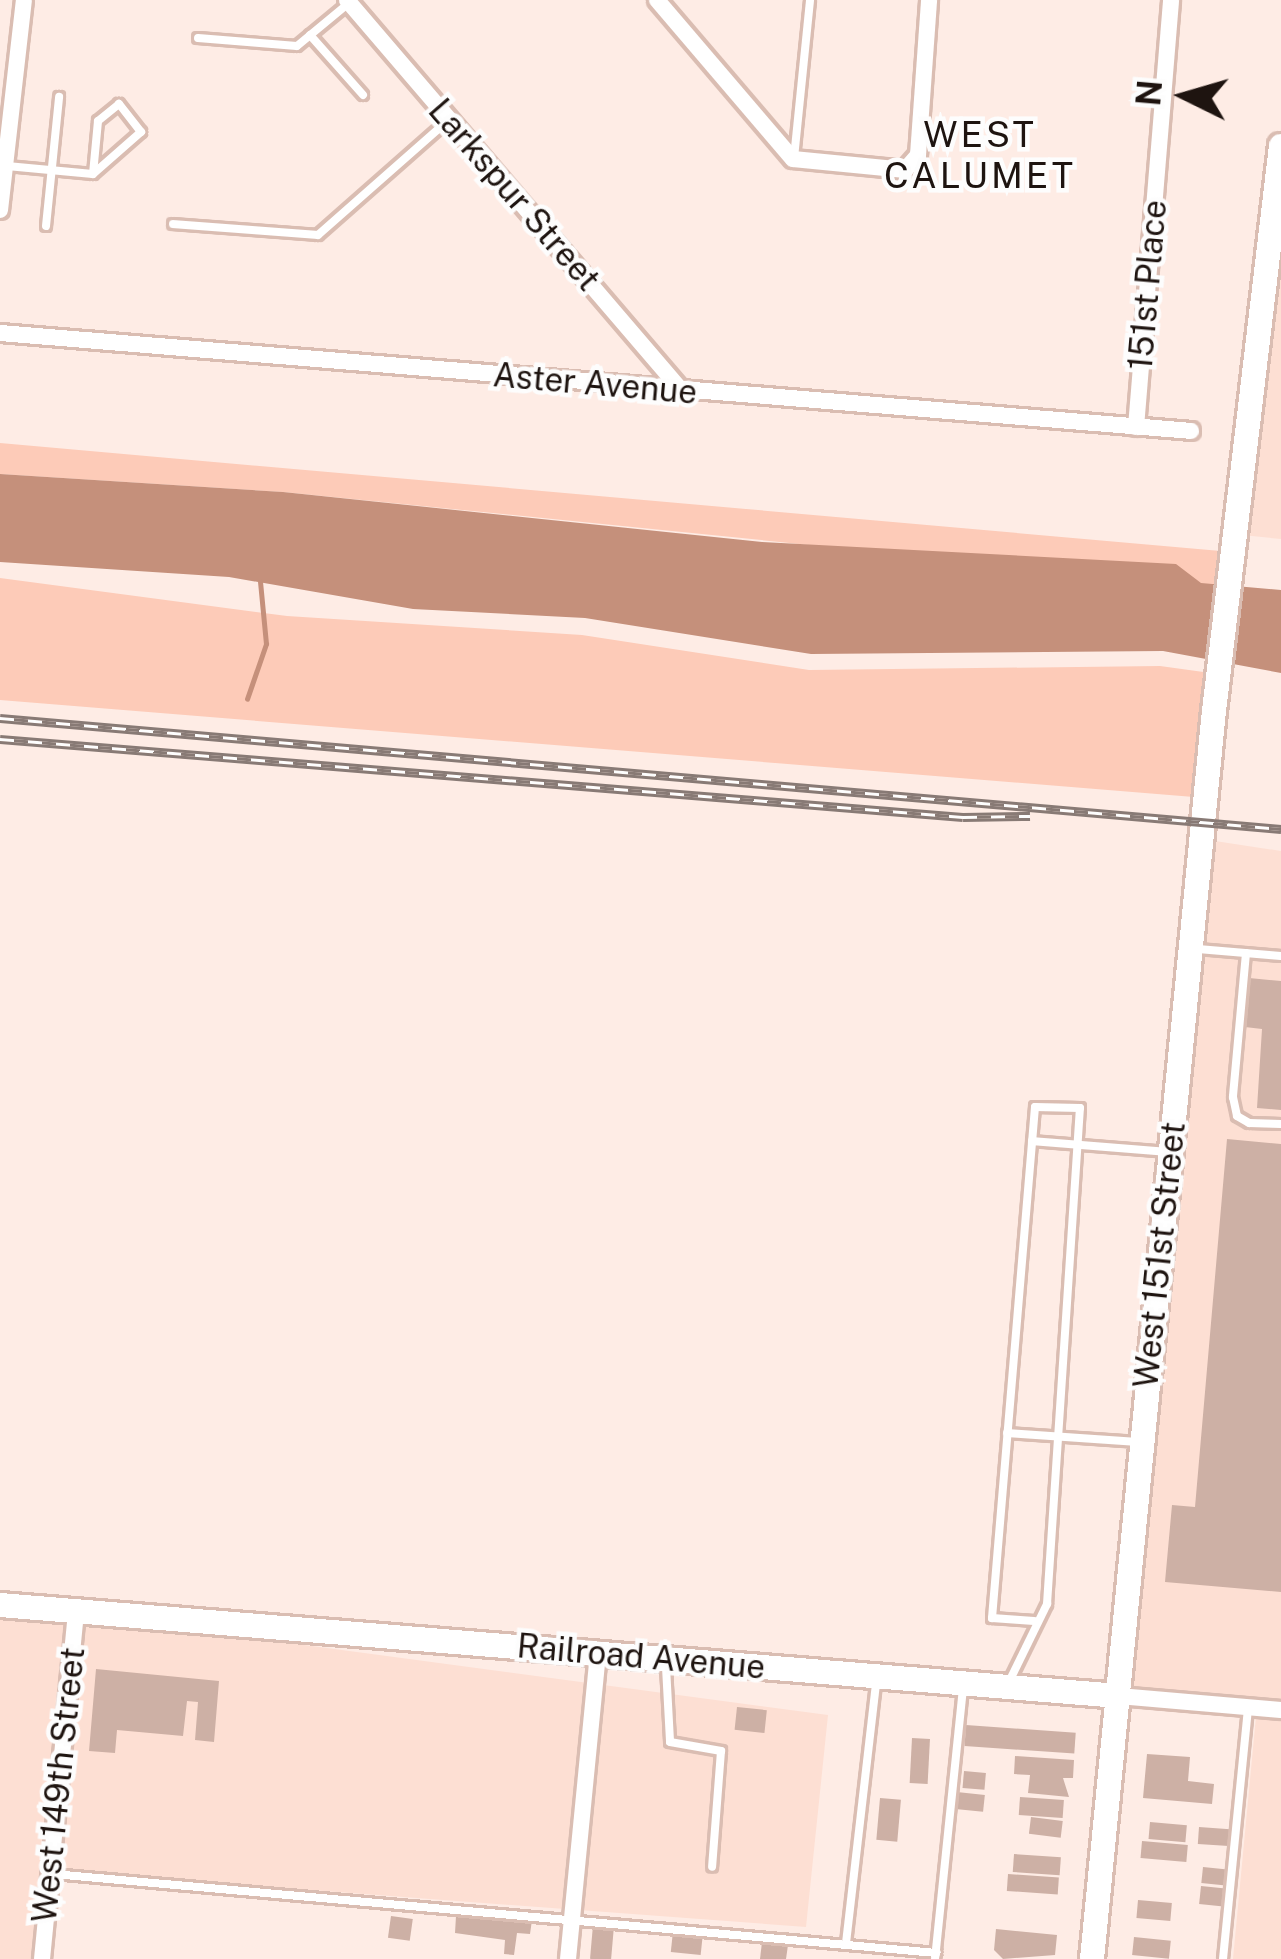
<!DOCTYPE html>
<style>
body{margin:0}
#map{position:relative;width:1281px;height:1959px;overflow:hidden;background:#feece5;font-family:"Public Sans",sans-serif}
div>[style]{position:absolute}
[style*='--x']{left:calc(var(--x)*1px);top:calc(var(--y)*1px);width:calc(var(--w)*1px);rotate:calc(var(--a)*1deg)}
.built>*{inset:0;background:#fddfd3}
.green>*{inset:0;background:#fdcbb8}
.water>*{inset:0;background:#c5907b}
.stream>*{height:4.5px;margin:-2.25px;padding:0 2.25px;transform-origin:2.25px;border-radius:2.25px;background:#c5907b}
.building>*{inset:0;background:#cdb0a5;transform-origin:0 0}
.roads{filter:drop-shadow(3px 0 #dabdb2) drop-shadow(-3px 0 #dabdb2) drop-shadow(0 3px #dabdb2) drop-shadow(0 -3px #dabdb2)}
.lane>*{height:8px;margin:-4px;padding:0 4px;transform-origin:4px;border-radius:4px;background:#fff}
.street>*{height:16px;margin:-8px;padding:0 8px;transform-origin:8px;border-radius:8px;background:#fff}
.secondary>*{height:24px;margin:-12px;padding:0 12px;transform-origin:12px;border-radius:12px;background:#fff}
.rail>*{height:9px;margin-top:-4.5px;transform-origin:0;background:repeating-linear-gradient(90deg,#fdfdfd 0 14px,#887a75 0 28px);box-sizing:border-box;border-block:3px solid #887a75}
span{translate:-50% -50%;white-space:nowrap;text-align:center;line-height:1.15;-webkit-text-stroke:9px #fdfdfd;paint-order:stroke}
.street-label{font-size:33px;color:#1e1410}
.neighbourhood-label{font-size:36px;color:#1e1410;letter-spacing:3px}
.north{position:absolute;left:1125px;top:36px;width:120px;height:120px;-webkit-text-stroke:9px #fdfdfd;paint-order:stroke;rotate:275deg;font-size:33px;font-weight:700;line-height:48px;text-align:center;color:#1e1410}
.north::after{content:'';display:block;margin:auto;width:42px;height:54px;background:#1e1410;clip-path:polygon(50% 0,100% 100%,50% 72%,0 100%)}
</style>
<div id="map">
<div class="built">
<i style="clip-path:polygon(1281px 138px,1281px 539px,1232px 534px)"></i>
<i style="clip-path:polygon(1202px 839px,1281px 851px,1281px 1959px,1233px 1959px,1257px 1706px,1119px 1689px)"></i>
<i style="clip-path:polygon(0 1605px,76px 1611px,42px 1959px,0 1959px)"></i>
<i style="clip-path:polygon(81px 1615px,828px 1715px,806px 1927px,55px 1871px)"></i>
</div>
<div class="green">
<i style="clip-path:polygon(0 443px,1232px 552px,1228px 587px,283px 492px,0 474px)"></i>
<i style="clip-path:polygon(0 578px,287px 616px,582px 635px,809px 670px,1160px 666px,1218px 674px,1206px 798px,0 700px)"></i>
</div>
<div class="water">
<i style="clip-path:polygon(0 474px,283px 492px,762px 542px,1176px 564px,1201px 583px,1281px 590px,1281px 673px,1163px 651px,811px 654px,585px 618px,413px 609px,229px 577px,0 562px)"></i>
</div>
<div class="stream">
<i style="--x:247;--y:699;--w:58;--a:-70.9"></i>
<i style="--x:266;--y:644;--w:62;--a:-95.5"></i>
</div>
<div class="building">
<i style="clip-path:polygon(1249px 978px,1281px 981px,1281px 1110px,1257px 1108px,1262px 1029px,1245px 1027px)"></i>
<i style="clip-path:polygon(1227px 1139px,1281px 1144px,1281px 1592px,1165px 1582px,1172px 1505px,1195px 1507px)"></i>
<i style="clip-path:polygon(96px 1669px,219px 1681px,214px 1742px,195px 1740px,198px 1702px,187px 1701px,183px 1736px,117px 1730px,115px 1753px,89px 1751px)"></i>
<i style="left:737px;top:1707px;width:30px;height:23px;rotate:6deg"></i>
<i style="left:966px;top:1725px;width:110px;height:21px;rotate:4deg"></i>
<i style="left:912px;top:1738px;width:18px;height:45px;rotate:3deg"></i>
<i style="clip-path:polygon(1147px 1754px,1190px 1757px,1188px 1781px,1214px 1784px,1212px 1804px,1143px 1798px)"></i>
<i style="clip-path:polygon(1015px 1756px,1074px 1760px,1073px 1778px,1063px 1778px,1069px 1797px,1028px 1793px,1030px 1775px,1014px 1774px)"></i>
<i style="left:964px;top:1771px;width:22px;height:17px;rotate:5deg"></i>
<i style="left:957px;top:1792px;width:28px;height:17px;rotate:6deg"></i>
<i style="left:1020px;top:1797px;width:44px;height:18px;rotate:4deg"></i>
<i style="left:880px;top:1798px;width:21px;height:42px;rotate:5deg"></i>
<i style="left:1031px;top:1817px;width:32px;height:17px;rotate:7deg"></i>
<i style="left:1150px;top:1822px;width:37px;height:17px;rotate:5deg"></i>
<i style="left:1199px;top:1827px;width:31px;height:17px;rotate:4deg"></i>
<i style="left:1142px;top:1841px;width:46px;height:17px;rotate:5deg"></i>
<i style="left:1014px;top:1854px;width:47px;height:18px;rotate:4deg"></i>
<i style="left:1203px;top:1867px;width:27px;height:16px;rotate:6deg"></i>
<i style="left:1008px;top:1874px;width:51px;height:17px;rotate:4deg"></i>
<i style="left:1201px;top:1886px;width:27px;height:18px;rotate:6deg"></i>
<i style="left:1138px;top:1900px;width:34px;height:18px;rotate:5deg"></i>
<i style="left:391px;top:1916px;width:22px;height:22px;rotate:8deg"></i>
<i style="clip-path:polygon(456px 1916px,532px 1920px,530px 1934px,517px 1933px,514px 1955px,504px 1954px,505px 1940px,455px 1933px)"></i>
<i style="left:593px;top:1925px;width:21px;height:34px;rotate:5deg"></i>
<i style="clip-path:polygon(996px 1929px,1057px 1935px,1055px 1955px,1003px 1959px,994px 1950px)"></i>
<i style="left:673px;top:1931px;width:30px;height:21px;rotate:6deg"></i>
<i style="left:1134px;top:1937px;width:37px;height:18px;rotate:6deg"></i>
<i style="clip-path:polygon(762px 1942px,788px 1945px,786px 1959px,760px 1959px)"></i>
</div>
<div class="roads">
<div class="lane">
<i style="--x:310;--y:35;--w:80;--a:48.5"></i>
<i style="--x:198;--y:38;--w:99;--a:4.6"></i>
<i style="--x:297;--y:46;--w:67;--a:-39.6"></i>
<i style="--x:794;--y:158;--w:159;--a:-84.2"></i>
<i style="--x:7;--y:166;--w:86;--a:5.3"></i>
<i style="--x:93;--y:174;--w:64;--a:-41.2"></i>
<i style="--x:141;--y:132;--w:36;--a:-128"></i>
<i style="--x:119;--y:104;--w:27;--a:141"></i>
<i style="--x:98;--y:121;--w:53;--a:95.4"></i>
<i style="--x:173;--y:224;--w:145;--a:4.3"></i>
<i style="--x:318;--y:235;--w:171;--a:-41.4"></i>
<i style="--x:46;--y:226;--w:130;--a:-84.2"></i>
<i style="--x:1198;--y:949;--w:83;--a:4.8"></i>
<i style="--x:1246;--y:953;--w:145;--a:95.2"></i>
<i style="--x:1233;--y:1097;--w:19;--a:78"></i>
<i style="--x:1237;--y:1116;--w:14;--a:30"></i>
<i style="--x:1249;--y:1123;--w:32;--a:2"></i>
<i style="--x:1032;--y:1141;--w:136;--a:4.6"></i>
<i style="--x:1007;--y:1433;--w:131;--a:3.9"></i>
<i style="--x:666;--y:1667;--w:75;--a:86.9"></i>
<i style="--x:670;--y:1742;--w:52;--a:10"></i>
<i style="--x:721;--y:1751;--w:116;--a:94.4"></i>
<i style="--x:1009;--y:1682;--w:87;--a:-64"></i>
<i style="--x:1047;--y:1604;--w:497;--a:-86.2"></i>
<i style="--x:1080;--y:1108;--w:45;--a:-178.7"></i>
<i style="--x:1035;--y:1107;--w:513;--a:94.81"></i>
<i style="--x:992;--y:1618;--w:42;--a:4.1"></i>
<i style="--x:53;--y:1874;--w:887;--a:5.11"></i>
<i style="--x:846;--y:1943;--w:262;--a:-83.4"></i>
<i style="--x:935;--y:1959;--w:274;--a:-84.1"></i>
<i style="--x:1223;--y:1959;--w:252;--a:-84.3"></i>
</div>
<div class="street">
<i style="--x:347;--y:0;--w:513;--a:49.42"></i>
<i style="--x:657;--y:0;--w:209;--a:49.5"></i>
<i style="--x:793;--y:159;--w:113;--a:5.6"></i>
<i style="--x:905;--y:170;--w:20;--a:-49"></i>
<i style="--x:918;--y:155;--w:155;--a:-85.9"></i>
<i style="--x:0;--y:210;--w:211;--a:-83.5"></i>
<i style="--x:0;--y:333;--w:1195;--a:4.7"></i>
<i style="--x:1136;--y:427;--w:428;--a:-85.3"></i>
<i style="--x:1118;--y:1696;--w:164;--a:4.9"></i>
<i style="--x:42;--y:1959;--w:350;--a:-84.4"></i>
<i style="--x:568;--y:1959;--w:306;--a:-84.4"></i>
</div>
<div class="secondary">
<i style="--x:0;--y:1605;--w:1122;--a:4.65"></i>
<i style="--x:1092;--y:1959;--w:1254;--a:-84.42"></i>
<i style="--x:1214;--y:711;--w:569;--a:-83.24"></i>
</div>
</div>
<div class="rail">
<i style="--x:0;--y:718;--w:1286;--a:4.95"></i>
<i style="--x:0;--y:739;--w:966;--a:4.63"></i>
<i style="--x:963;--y:817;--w:67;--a:-0.9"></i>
</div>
<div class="street-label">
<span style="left:514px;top:195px;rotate:49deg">Larkspur Street</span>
<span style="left:1148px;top:285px;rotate:-85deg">151st Place</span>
<span style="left:595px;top:384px;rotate:5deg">Aster Avenue</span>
<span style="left:1160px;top:1255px;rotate:-84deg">West 151st Street</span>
<span style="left:641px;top:1657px;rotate:5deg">Railroad Avenue</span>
<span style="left:59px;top:1785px;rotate:-84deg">West 149th Street</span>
</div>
<div class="neighbourhood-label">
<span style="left:980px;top:155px">WEST<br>CALUMET</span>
</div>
<div class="north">N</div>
</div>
